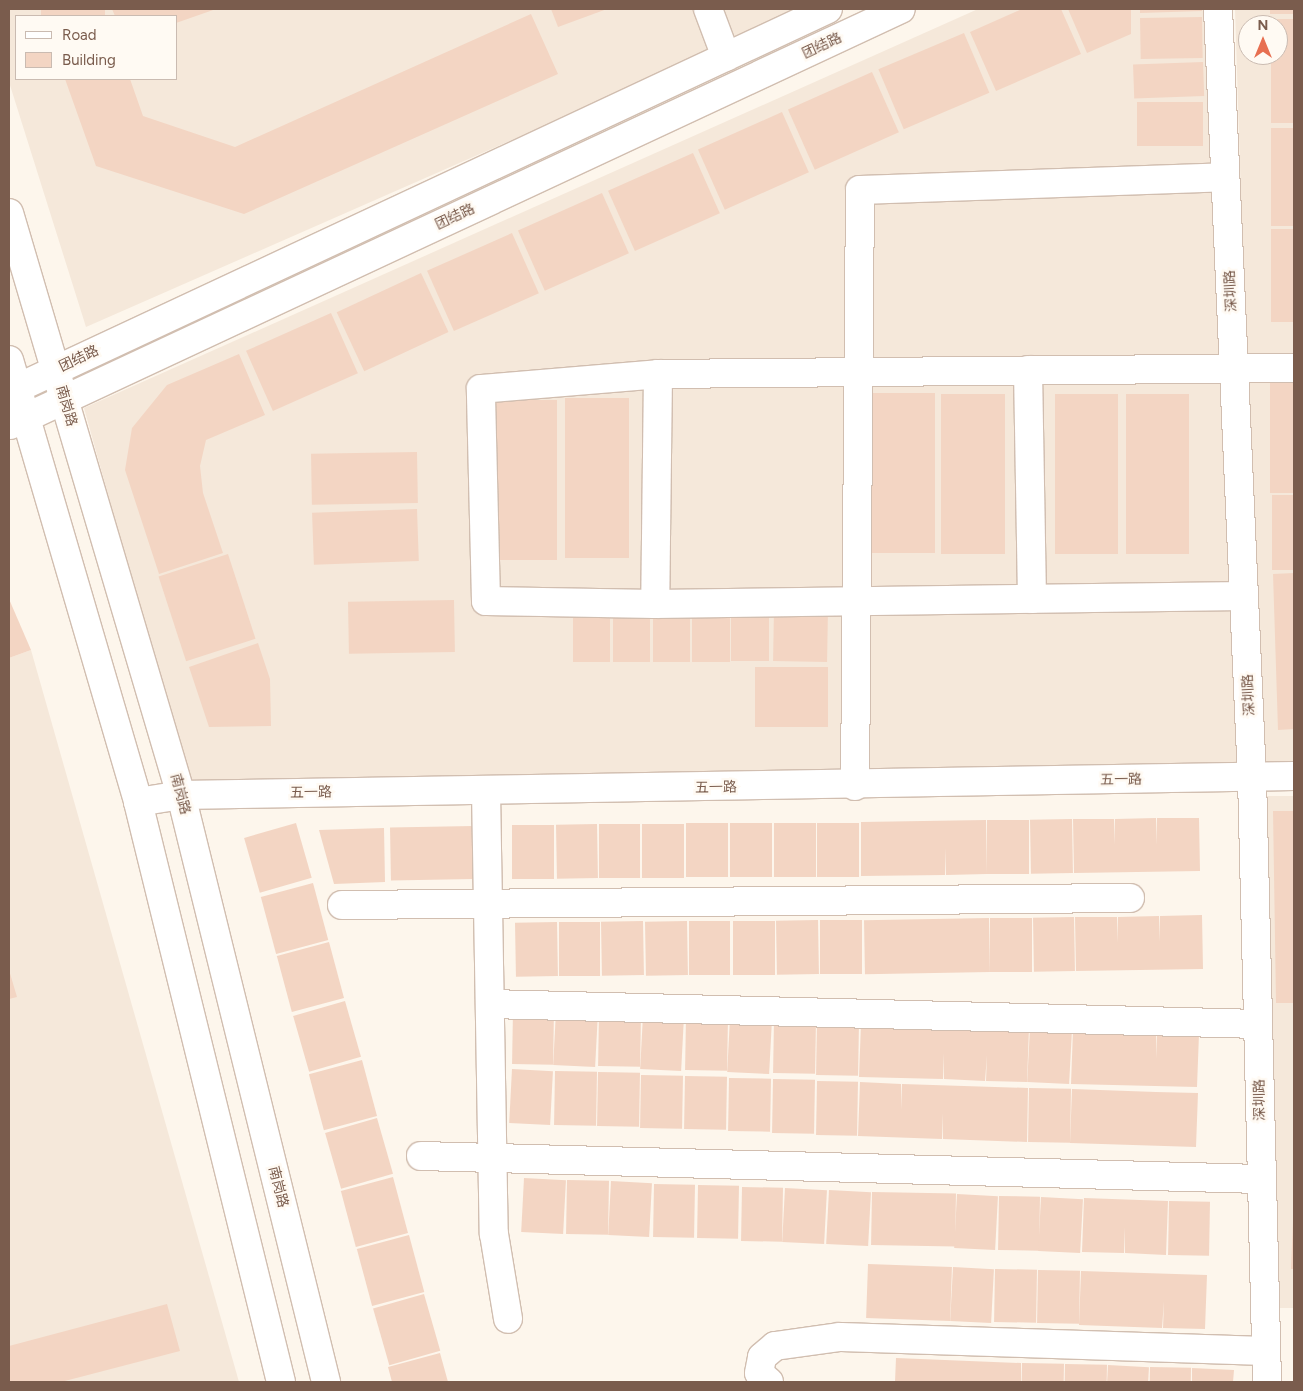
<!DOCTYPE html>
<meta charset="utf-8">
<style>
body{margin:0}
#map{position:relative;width:1303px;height:1391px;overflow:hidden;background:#fdf6ec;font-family:Figtree,"Noto Sans SC",sans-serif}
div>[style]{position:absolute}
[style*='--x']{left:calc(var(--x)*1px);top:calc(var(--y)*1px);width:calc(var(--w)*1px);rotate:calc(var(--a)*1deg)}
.residential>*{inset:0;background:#f5e8da}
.building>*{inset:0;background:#f3d5c3;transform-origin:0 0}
.roads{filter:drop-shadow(1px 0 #d1beb0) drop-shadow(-1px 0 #d1beb0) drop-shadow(0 1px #d1beb0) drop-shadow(0 -1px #d1beb0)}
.street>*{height:28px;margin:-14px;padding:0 14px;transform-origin:14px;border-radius:14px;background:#fff}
.secondary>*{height:28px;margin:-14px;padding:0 14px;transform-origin:14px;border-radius:14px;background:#fff}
span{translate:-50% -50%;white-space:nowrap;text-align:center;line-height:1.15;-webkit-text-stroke:5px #fffaf3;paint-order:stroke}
.street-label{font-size:14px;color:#7a5c4d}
.frame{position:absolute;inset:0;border:10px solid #7a5c4d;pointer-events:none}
.legend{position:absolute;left:15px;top:15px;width:162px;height:65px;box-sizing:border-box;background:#fffaf3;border:1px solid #cabbb1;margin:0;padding:6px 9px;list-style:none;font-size:15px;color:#7a5c4d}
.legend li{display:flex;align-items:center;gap:10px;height:25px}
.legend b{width:25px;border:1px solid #cabbb1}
.north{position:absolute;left:1238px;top:15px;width:50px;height:50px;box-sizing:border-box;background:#fffaf3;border:1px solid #cabbb1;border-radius:50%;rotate:0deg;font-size:14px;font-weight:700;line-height:20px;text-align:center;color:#7a5c4d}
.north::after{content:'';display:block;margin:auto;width:18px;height:22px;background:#e76f51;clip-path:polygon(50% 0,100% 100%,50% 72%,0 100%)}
</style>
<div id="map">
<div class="residential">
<i style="clip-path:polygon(evenodd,9px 9px,810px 9px,86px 327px,9px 82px,9px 9px,16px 16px,176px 16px,176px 79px,16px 79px,16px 16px)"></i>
<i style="clip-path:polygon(978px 9px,1209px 9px,1240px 767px,190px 789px,84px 408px)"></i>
<i style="clip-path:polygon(evenodd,1235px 9px,1294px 9px,1294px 766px,1259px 767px,1235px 9px,1248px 25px,1278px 25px,1278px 55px,1248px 55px,1248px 25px)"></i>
<i style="clip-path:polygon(31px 650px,239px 1382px,9px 1382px,9px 658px)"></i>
<i style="clip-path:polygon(1262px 796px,1294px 796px,1294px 1308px,1277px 1308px)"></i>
</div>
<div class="building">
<i style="left:41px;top:9px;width:64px;height:7px"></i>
<i style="clip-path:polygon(112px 9px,216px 9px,176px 23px,176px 16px,115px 16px)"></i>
<i style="clip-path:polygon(551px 9px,607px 9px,558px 27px)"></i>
<i style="clip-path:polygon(1022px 9px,1061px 9px,1081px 54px,996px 91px,970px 32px)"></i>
<i style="clip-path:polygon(1068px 9px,1131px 9px,1131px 34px,1087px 53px)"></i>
<i style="clip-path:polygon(1140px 9px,1202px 9px,1202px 11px,1140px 13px)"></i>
<i style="left:1270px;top:9px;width:24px;height:5px"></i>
<i style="clip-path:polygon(531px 14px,558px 74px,244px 214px,96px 166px,65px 79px,130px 79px,143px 116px,235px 147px)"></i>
<i style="left:1202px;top:17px;width:41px;height:62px;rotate:89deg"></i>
<i style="clip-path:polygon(1271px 19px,1294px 19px,1294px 123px,1271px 123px,1271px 55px,1278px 55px,1278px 25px,1271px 25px)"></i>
<i style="left:964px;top:33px;width:65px;height:93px;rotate:67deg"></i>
<i style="left:1203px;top:62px;width:34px;height:70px;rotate:88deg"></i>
<i style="left:872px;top:72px;width:66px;height:92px;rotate:66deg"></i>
<i style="left:1203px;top:102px;width:44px;height:66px;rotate:90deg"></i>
<i style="left:782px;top:112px;width:66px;height:92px;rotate:66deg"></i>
<i style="left:1271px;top:128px;width:23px;height:98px"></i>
<i style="left:693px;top:153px;width:66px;height:93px;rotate:66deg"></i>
<i style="left:602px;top:193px;width:66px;height:92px;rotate:66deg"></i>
<i style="left:1271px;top:229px;width:23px;height:93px"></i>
<i style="left:512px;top:233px;width:66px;height:93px;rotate:66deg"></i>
<i style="left:421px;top:273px;width:65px;height:93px;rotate:65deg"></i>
<i style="left:331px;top:313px;width:66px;height:93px;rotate:66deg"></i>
<i style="clip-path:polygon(239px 354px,265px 415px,206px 440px,200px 466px,203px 493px,223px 553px,159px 574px,125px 470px,132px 428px,167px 385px)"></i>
<i style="left:1294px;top:377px;width:116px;height:24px;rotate:90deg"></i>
<i style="left:871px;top:393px;width:64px;height:160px"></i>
<i style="left:941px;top:394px;width:64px;height:160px"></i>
<i style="left:1055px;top:394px;width:63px;height:160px"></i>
<i style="left:1126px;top:394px;width:63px;height:160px"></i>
<i style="left:629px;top:398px;width:160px;height:64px;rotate:90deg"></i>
<i style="left:494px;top:400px;width:63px;height:160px"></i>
<i style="left:417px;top:452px;width:51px;height:106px;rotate:89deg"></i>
<i style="left:1294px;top:495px;width:75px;height:22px;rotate:90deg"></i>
<i style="left:417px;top:509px;width:52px;height:105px;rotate:88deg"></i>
<i style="left:228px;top:554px;width:89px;height:73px;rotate:72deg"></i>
<i style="clip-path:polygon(1294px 573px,1294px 729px,1278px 730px,1273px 574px)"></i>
<i style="clip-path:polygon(9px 599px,31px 650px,9px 658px)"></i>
<i style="left:454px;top:600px;width:52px;height:106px;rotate:89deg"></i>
<i style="left:573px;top:606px;width:37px;height:56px"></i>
<i style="left:613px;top:606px;width:37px;height:56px"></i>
<i style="left:653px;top:606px;width:37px;height:56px"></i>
<i style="left:692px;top:606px;width:38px;height:56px"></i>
<i style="left:731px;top:606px;width:38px;height:55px"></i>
<i style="left:774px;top:608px;width:54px;height:53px;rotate:1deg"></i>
<i style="clip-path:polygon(258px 643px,270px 679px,271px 726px,209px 727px,189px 667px)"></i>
<i style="left:755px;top:667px;width:73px;height:60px"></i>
<i style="clip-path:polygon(1273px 811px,1294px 811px,1294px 1003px,1276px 1003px)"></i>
<i style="clip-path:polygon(1156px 818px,1157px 845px,1157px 818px,1199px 818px,1200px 871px,1074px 873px,1073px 819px,1114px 819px,1115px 845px,1115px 819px)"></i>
<i style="left:1072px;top:819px;width:54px;height:42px;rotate:89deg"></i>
<i style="clip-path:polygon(986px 820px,987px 874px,946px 875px,945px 848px,945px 875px,861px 876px,861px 822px)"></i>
<i style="left:987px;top:820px;width:42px;height:54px"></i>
<i style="left:296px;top:823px;width:57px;height:54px;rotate:74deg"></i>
<i style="left:728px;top:823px;width:54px;height:42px;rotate:90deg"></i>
<i style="left:772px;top:823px;width:54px;height:42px;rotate:90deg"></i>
<i style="left:774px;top:823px;width:42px;height:54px"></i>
<i style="left:817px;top:823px;width:42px;height:54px"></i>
<i style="left:597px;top:824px;width:54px;height:41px;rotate:89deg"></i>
<i style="left:599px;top:824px;width:41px;height:54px"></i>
<i style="left:642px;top:824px;width:42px;height:54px"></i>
<i style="left:512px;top:825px;width:42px;height:54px"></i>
<i style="left:473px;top:826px;width:53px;height:83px;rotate:89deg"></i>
<i style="clip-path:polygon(384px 828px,385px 882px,334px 884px,319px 830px)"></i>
<i style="left:313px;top:883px;width:59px;height:54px;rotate:75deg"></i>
<i style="clip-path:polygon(1202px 915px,1203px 969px,1076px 971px,1075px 917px,1117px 917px,1117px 943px,1118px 917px,1159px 916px,1160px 942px,1160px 916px)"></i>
<i style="left:1074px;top:917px;width:54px;height:41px;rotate:89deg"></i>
<i style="left:989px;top:918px;width:54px;height:125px;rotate:89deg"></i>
<i style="left:990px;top:918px;width:42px;height:54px"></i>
<i style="left:818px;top:920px;width:54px;height:42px;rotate:89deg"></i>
<i style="left:862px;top:920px;width:54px;height:42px;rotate:90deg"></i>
<i style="left:643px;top:921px;width:54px;height:42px;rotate:89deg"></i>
<i style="left:687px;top:921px;width:54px;height:42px;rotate:89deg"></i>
<i style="left:689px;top:921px;width:41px;height:54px"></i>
<i style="left:733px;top:921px;width:42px;height:54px"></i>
<i style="left:557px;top:922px;width:54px;height:42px;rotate:89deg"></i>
<i style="left:559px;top:922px;width:41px;height:54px"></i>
<i style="left:329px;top:942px;width:58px;height:54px;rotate:75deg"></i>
<i style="clip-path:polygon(9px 970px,17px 997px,9px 999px)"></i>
<i style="left:345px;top:1001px;width:58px;height:54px;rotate:74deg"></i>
<i style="left:513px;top:1010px;width:41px;height:54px;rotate:1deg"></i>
<i style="left:556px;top:1011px;width:42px;height:54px;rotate:3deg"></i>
<i style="left:599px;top:1013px;width:42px;height:53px;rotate:1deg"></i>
<i style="left:643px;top:1015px;width:41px;height:54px;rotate:3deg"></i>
<i style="left:686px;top:1017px;width:42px;height:53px;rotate:1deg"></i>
<i style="left:730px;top:1018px;width:42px;height:54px;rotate:3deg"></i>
<i style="left:774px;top:1020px;width:42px;height:53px;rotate:1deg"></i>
<i style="left:817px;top:1022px;width:42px;height:53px;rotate:1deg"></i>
<i style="clip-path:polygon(861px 1023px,1029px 1028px,1027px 1082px,986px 1081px,987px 1055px,985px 1081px,944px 1079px,944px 1053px,943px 1079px,859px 1077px)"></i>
<i style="left:1030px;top:1028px;width:42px;height:54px;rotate:3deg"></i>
<i style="clip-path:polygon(1073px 1030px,1156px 1033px,1156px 1059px,1157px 1033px,1199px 1034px,1197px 1087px,1071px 1084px)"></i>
<i style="left:362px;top:1060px;width:58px;height:55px;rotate:75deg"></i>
<i style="left:512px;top:1069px;width:41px;height:54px;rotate:3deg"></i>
<i style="left:555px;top:1071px;width:42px;height:54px;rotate:1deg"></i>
<i style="left:598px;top:1072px;width:42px;height:54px;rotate:1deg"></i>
<i style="left:641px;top:1075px;width:42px;height:53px;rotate:1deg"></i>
<i style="left:685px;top:1076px;width:42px;height:53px;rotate:1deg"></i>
<i style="left:729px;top:1078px;width:42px;height:53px;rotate:1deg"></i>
<i style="left:773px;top:1079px;width:42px;height:54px;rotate:1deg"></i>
<i style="left:817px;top:1081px;width:41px;height:54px;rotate:1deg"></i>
<i style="clip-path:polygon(860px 1082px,901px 1084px,901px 1110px,902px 1084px,1028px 1088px,1027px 1142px,943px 1139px,943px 1113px,942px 1139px,858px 1136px)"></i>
<i style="left:1029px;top:1088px;width:42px;height:54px;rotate:1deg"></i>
<i style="clip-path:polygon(1072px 1089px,1156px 1092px,1155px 1118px,1156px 1092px,1198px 1093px,1196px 1147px,1070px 1143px)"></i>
<i style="left:377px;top:1118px;width:58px;height:54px;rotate:74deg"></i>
<i style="left:393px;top:1177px;width:58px;height:54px;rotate:75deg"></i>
<i style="left:524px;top:1178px;width:42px;height:54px;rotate:3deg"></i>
<i style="left:567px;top:1180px;width:42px;height:54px;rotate:1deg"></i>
<i style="left:611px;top:1181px;width:41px;height:54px;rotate:3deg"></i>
<i style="left:654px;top:1184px;width:41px;height:53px;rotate:1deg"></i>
<i style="left:698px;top:1185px;width:41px;height:53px;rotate:1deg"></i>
<i style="left:742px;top:1187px;width:41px;height:54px;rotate:1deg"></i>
<i style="left:785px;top:1188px;width:42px;height:54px;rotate:3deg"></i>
<i style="left:829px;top:1190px;width:42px;height:54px;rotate:3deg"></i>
<i style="left:872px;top:1192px;width:84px;height:53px;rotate:1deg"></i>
<i style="left:957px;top:1194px;width:41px;height:54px;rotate:3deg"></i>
<i style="left:999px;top:1196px;width:41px;height:54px;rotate:1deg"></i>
<i style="left:1041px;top:1197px;width:42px;height:54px;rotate:3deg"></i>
<i style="clip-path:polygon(1084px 1198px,1168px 1201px,1166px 1255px,1125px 1253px,1125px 1227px,1124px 1253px,1082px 1252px)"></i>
<i style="left:1169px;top:1201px;width:41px;height:54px;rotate:1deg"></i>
<i style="clip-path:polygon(1293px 1221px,1294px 1221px,1294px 1269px,1291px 1269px)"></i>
<i style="left:409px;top:1235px;width:59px;height:54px;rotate:75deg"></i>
<i style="left:868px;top:1264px;width:84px;height:54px;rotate:2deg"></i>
<i style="left:953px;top:1267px;width:41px;height:54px;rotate:3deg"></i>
<i style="left:995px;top:1269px;width:42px;height:53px;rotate:1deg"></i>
<i style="left:1038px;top:1270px;width:42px;height:53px;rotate:1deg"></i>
<i style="clip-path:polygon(1081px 1271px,1207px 1275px,1205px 1329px,1163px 1328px,1164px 1301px,1162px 1328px,1079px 1325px)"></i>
<i style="left:424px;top:1294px;width:59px;height:53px;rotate:74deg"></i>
<i style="clip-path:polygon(167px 1304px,180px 1351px,61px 1382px,9px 1382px,9px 1346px)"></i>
<i style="clip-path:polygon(440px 1353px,448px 1382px,392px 1382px,388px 1367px)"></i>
<i style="clip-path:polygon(896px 1358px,1021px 1363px,1021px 1382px,895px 1382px)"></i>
<i style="left:1022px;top:1363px;width:42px;height:19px;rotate:1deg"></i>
<i style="left:1065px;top:1364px;width:42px;height:18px;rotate:1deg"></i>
<i style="left:1108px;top:1365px;width:41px;height:17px;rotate:3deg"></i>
<i style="left:1150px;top:1367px;width:41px;height:15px;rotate:1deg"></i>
<i style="clip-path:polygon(1192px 1368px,1234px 1370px,1233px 1382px,1192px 1382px)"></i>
</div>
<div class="roads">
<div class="street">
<i style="--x:708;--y:9;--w:51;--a:69.4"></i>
<i style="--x:1218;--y:9;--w:769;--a:87.47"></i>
<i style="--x:1252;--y:777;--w:605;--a:88.58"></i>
<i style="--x:1028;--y:370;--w:229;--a:89"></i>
<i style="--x:658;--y:374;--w:230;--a:90.7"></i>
<i style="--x:655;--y:604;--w:169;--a:-179"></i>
<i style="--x:486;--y:601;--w:212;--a:-91.4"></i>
<i style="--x:481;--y:389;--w:178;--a:-4.8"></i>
<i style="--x:658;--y:374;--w:636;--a:-0.54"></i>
<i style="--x:655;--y:604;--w:589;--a:-0.78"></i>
<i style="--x:855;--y:786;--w:596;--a:-89.52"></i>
<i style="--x:860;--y:190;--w:365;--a:-2"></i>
<i style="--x:486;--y:791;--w:443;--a:89"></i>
<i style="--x:494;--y:1234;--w:86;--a:80.6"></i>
<i style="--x:138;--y:802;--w:44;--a:-9.2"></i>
<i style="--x:181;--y:795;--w:1113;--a:-0.98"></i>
<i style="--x:342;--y:905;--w:788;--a:-0.51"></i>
<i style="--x:490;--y:1004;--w:768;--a:1.49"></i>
<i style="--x:421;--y:1156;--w:841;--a:1.57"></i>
<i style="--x:769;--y:1382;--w:13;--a:-138"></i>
<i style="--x:759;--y:1373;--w:16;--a:-79"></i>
<i style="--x:762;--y:1357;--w:17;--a:-40"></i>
<i style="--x:775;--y:1346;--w:66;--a:-7.9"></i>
<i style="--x:840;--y:1337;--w:426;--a:1.9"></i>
</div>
<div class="secondary">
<i style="--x:9;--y:213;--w:607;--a:73.54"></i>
<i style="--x:181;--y:795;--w:605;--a:76.12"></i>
<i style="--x:9;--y:360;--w:460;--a:73.7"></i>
<i style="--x:138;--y:802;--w:597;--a:76.15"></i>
<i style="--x:9;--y:392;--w:904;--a:-25.06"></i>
<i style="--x:10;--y:425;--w:983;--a:-25.03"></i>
</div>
</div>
<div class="street-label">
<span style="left:822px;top:46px;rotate:-25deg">团结路</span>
<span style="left:455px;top:217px;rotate:-25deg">团结路</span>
<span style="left:1231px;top:291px;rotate:-93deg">深圳路</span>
<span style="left:79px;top:359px;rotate:-25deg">团结路</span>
<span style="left:66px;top:406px;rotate:74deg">南岗路</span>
<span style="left:1249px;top:695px;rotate:-93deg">深圳路</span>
<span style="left:1121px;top:780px;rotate:-1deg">五一路</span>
<span style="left:716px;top:788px;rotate:-1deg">五一路</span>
<span style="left:311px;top:793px;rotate:-1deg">五一路</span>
<span style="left:180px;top:794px;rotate:75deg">南岗路</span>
<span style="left:1260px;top:1100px;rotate:-91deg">深圳路</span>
<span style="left:278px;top:1187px;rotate:76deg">南岗路</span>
</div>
<div class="frame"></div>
<ul class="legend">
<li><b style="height:6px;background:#fff"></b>Road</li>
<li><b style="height:14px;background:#f3d5c3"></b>Building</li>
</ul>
<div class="north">N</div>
</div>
